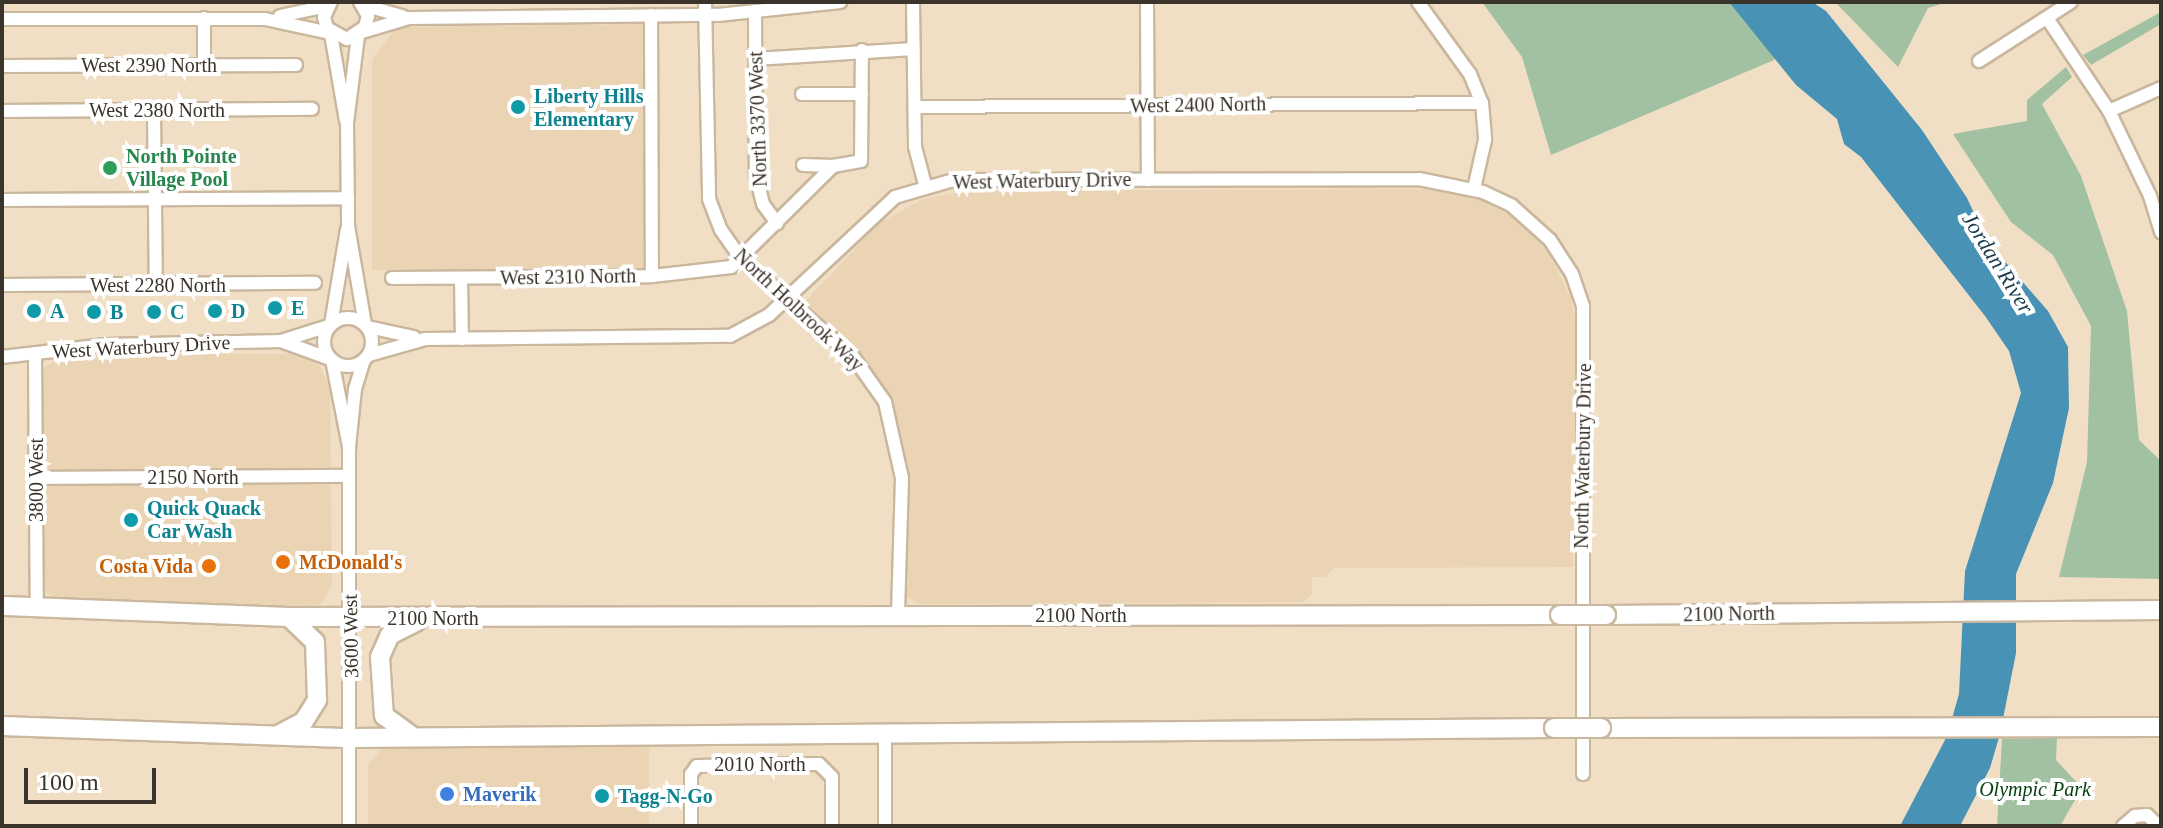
<!DOCTYPE html>
<style>
body{margin:0}
#map{position:relative;width:2163px;height:828px;overflow:hidden;background:#f1dfc5;font-family:"Times New Roman",serif}
div>[style]{position:absolute}
[style*='--x']{left:calc(var(--x)*1px);top:calc(var(--y)*1px);width:calc(var(--w)*1px);rotate:calc(var(--a)*1deg)}
.built>*{inset:0;background:#ead4b3}
.green>*{inset:0;background:#a1c1a2}
.water>*{inset:0;background:#4893b5}
.roads{filter:drop-shadow(2px 0 #c9b79e) drop-shadow(-2px 0 #c9b79e) drop-shadow(0 2px #c9b79e) drop-shadow(0 -2px #c9b79e)}
.minor>*{height:12px;margin:-6px;padding:0 6px;transform-origin:6px;border-radius:6px;background:#fff}
.minor>.ring{margin:-6px;padding:0;box-sizing:content-box;background:none;border:12px solid #fff;border-radius:50%}
.highway>*{height:18px;margin:-9px;padding:0 9px;transform-origin:9px;border-radius:9px;background:#fff}
.bridges{filter:drop-shadow(2px 0 #c9b79e) drop-shadow(-2px 0 #c9b79e) drop-shadow(0 2px #c9b79e) drop-shadow(0 -2px #c9b79e)}
.highway-bridge>*{height:18px;margin:-9px;padding:0 9px;transform-origin:9px;border-radius:9px;background:#fff}
.dots>*{width:22px;height:22px;translate:-50% -50%;box-sizing:border-box;border:4px solid #fff;border-radius:50%}
span{translate:-50% -50%;white-space:nowrap;text-align:center;line-height:1.15;-webkit-text-stroke:8px #fff;paint-order:stroke}
.street-label{font-size:20px;color:#3b342a}
.culture-label{font-size:20px;color:#0d838f;font-weight:700}
.left{translate:0 -50%;text-align:left}
.leisure-label{font-size:20px;color:#27864d;font-weight:700}
.food-label{font-size:20px;color:#c56008;font-weight:700}
.right{translate:-100% -50%;text-align:right}
.park-label{font-size:20px;color:#023e0f;font-style:italic}
.shop-label{font-size:20px;color:#366cbe;font-weight:700}
.water-label{font-size:22px;color:#1a3c4c;font-style:italic}
.frame{position:absolute;inset:0;border:4px solid #3b342a;pointer-events:none}
.scale{position:absolute;left:24px;top:768px;width:132px;height:36px;box-sizing:border-box;border:4px solid #3b342a;border-top:0;padding-left:10px;font-size:24px;line-height:28px;white-space:nowrap;color:#3b342a;-webkit-text-stroke:6px #fff;paint-order:stroke}
</style>
<div id="map">
<div class="built">
<i style="clip-path:polygon(645px 24px,646px 269px,372px 270px,372px 60px,396px 27px)"></i>
<i style="clip-path:polygon(1428px 189px,1476px 198px,1515px 218px,1548px 252px,1571px 298px,1577px 330px,1573px 567px,1334px 568px,1326px 577px,1312px 577px,1312px 594px,1303px 602px,919px 604px,906px 597px,908px 471px,893px 410px,863px 359px,803px 304px,879px 223px,923px 199px,965px 191px)"></i>
<i style="clip-path:polygon(111px 353px,298px 354px,320px 366px,330px 389px,332px 585px,322px 603px,311px 608px,230px 607px,55px 598px,45px 592px,43px 369px,56px 359px)"></i>
<i style="clip-path:polygon(384px 746px,649px 746px,649px 826px,368px 826px,368px 765px)"></i>
</div>
<div class="green">
<i style="clip-path:polygon(1482px 2px,1795px 2px,1774px 60px,1551px 155px,1522px 57px)"></i>
<i style="clip-path:polygon(1835px 2px,1947px 2px,1928px 8px,1898px 67px)"></i>
<i style="clip-path:polygon(2161px 12px,2161px 24px,2091px 65px,2083px 55px)"></i>
<i style="clip-path:polygon(2066px 67px,2072px 77px,2042px 104px,2081px 176px,2127px 311px,2139px 440px,2161px 461px,2161px 579px,2059px 577px,2087px 462px,2091px 326px,2053px 255px,2011px 222px,1953px 134px,2027px 121px,2027px 100px)"></i>
<i style="clip-path:polygon(2057px 738px,2056px 760px,2082px 788px,2060px 826px,1997px 826px,2002px 739px)"></i>
</div>
<div class="water">
<i style="clip-path:polygon(1729px 2px,1812px 2px,1826px 11px,1922px 130px,1967px 198px,1987px 241px,2048px 311px,2068px 347px,2069px 408px,2053px 483px,2016px 574px,2016px 653px,2000px 734px,1990px 768px,1960px 826px,1900px 826px,1947px 736px,1959px 694px,1965px 571px,2021px 393px,2009px 351px,1985px 316px,1861px 157px,1844px 144px,1837px 119px,1796px 85px)"></i>
</div>
<div class="roads">
<div class="minor">
<i style="--x:331;--y:2;--w:17;--a:115"></i>
<i style="--x:324;--y:17;--w:11;--a:75"></i>
<i style="--x:327;--y:28;--w:23;--a:29"></i>
<i style="--x:347;--y:39;--w:22;--a:-34"></i>
<i style="--x:365;--y:27;--w:11;--a:-75"></i>
<i style="--x:368;--y:16;--w:16;--a:-120"></i>
<i style="--x:705;--y:2;--w:197;--a:88.8"></i>
<i style="--x:709;--y:199;--w:33;--a:69"></i>
<i style="--x:721;--y:230;--w:35;--a:55"></i>
<i style="--x:741;--y:259;--w:150;--a:41.2"></i>
<i style="--x:854;--y:358;--w:54;--a:54.8"></i>
<i style="--x:885;--y:402;--w:78;--a:77.4"></i>
<i style="--x:902;--y:478;--w:138;--a:91.7"></i>
<i style="--x:913;--y:2;--w:145;--a:89.2"></i>
<i style="--x:915;--y:147;--w:38;--a:75"></i>
<i style="--x:1147;--y:2;--w:178;--a:89.7"></i>
<i style="--x:1418;--y:2;--w:89;--a:54.2"></i>
<i style="--x:1470;--y:74;--w:31;--a:68"></i>
<i style="--x:1482;--y:103;--w:37;--a:85"></i>
<i style="--x:1485;--y:140;--w:50;--a:102.7"></i>
<i style="--x:363;--y:5;--w:41;--a:15.8"></i>
<i style="--x:755;--y:11;--w:165;--a:89.7"></i>
<i style="--x:756;--y:176;--w:29;--a:76"></i>
<i style="--x:763;--y:204;--w:24;--a:54"></i>
<i style="--x:651;--y:15;--w:261;--a:89.8"></i>
<i style="--x:280;--y:16;--w:49;--a:-11.8"></i>
<i style="--x:204;--y:18;--w:47;--a:90"></i>
<i style="--x:2047;--y:18;--w:112;--a:56.3"></i>
<i style="--x:2109;--y:111;--w:94;--a:64.2"></i>
<i style="--x:2150;--y:196;--w:38;--a:73"></i>
<i style="--x:2;--y:19;--w:263;--a:0"></i>
<i style="--x:265;--y:19;--w:66;--a:12.2"></i>
<i style="--x:362;--y:32;--w:49;--a:-16.6"></i>
<i style="--x:409;--y:18;--w:309;--a:-0.6"></i>
<i style="--x:718;--y:15;--w:123;--a:-6.1"></i>
<i style="--x:331;--y:34;--w:88;--a:80.2"></i>
<i style="--x:358;--y:36;--w:88;--a:97.2"></i>
<i style="--x:347;--y:123;--w:103;--a:89.4"></i>
<i style="--x:348;--y:226;--w:99;--a:80.2"></i>
<i style="--x:755;--y:59;--w:159;--a:-3.6"></i>
<i style="--x:1979;--y:61;--w:109;--a:-32.7"></i>
<i style="--x:2;--y:66;--w:294;--a:-0.2"></i>
<i style="--x:802;--y:94;--w:60;--a:0"></i>
<i style="--x:915;--y:107;--w:567;--a:-0.4"></i>
<i style="--x:154;--y:110;--w:177;--a:89.4"></i>
<i style="--x:2;--y:111;--w:310;--a:-0.4"></i>
<i style="--x:2109;--y:111;--w:57;--a:-23.9"></i>
<i style="--x:803;--y:165;--w:30;--a:2"></i>
<i style="--x:2;--y:200;--w:346;--a:-0.3"></i>
<i style="--x:392;--y:278;--w:260;--a:-0.4"></i>
<i style="--x:652;--y:276;--w:80;--a:-6.5"></i>
<i style="--x:731;--y:267;--w:144;--a:-44.7"></i>
<i style="--x:833;--y:166;--w:28;--a:-10"></i>
<i style="--x:861;--y:161;--w:111;--a:-89.5"></i>
<i style="--x:461;--y:278;--w:61;--a:89.1"></i>
<i style="--x:2;--y:285;--w:313;--a:-0.4"></i>
<i class="ring" style="left:324px;top:318px;width:36px;height:36px"></i>
<i style="--x:331;--y:324;--w:96;--a:-80.4"></i>
<i style="--x:368;--y:327;--w:47;--a:12.3"></i>
<i style="--x:281;--y:341;--w:50;--a:-17.4"></i>
<i style="--x:35;--y:353;--w:255;--a:89.6"></i>
<i style="--x:369;--y:355;--w:58;--a:-15.9"></i>
<i style="--x:425;--y:339;--w:305;--a:-0.6"></i>
<i style="--x:730;--y:336;--w:44;--a:-28.3"></i>
<i style="--x:769;--y:315;--w:173;--a:-43.1"></i>
<i style="--x:895;--y:197;--w:60;--a:-16.3"></i>
<i style="--x:953;--y:180;--w:466;--a:-0.1"></i>
<i style="--x:1419;--y:179;--w:65;--a:11.5"></i>
<i style="--x:1483;--y:192;--w:31;--a:25"></i>
<i style="--x:1511;--y:205;--w:52;--a:41.9"></i>
<i style="--x:1550;--y:240;--w:40;--a:57.1"></i>
<i style="--x:1572;--y:274;--w:34;--a:71"></i>
<i style="--x:1583;--y:306;--w:468;--a:90"></i>
<i style="--x:2;--y:357;--w:104;--a:-6.6"></i>
<i style="--x:105;--y:345;--w:176;--a:-1.3"></i>
<i style="--x:281;--y:341;--w:52;--a:20.2"></i>
<i style="--x:332;--y:360;--w:89;--a:78.9"></i>
<i style="--x:36;--y:478;--w:313;--a:-0.4"></i>
<i style="--x:885;--y:735;--w:91;--a:90"></i>
<i style="--x:349;--y:826;--w:379;--a:-90"></i>
<i style="--x:349;--y:447;--w:58;--a:-84.1"></i>
<i style="--x:355;--y:389;--w:30;--a:-73"></i>
<i style="--x:691;--y:826;--w:52;--a:-90"></i>
<i style="--x:691;--y:774;--w:10;--a:-53"></i>
<i style="--x:697;--y:766;--w:122;--a:-0.9"></i>
<i style="--x:819;--y:764;--w:18;--a:45"></i>
<i style="--x:832;--y:777;--w:49;--a:90"></i>
<i style="--x:2123;--y:826;--w:16;--a:-40"></i>
<i style="--x:2135;--y:816;--w:12;--a:-5"></i>
<i style="--x:2147;--y:815;--w:16;--a:43"></i>
</div>
<div class="highway">
<i style="--x:2;--y:606;--w:284;--a:2.2"></i>
<i style="--x:286;--y:617;--w:1274;--a:-0.09"></i>
<i style="--x:1606;--y:615;--w:555;--a:-0.52"></i>
<i style="--x:2;--y:726;--w:350;--a:2"></i>
<i style="--x:352;--y:738;--w:1202;--a:-0.48"></i>
<i style="--x:1601;--y:728;--w:560;--a:-0.1"></i>
<i style="--x:280;--y:734;--w:27;--a:-28"></i>
<i style="--x:304;--y:721;--w:25;--a:-58"></i>
<i style="--x:317;--y:700;--w:58;--a:-92"></i>
<i style="--x:315;--y:642;--w:35;--a:-136"></i>
<i style="--x:412;--y:736;--w:34;--a:-144"></i>
<i style="--x:384;--y:716;--w:59;--a:-93.9"></i>
<i style="--x:380;--y:657;--w:24;--a:-66"></i>
<i style="--x:390;--y:635;--w:30;--a:-27"></i>
</div>
</div>
<div class="bridges">
<div class="highway-bridge">
<i style="--x:1560;--y:615;--w:46;--a:0"></i>
<i style="--x:1554;--y:728;--w:47;--a:0"></i>
</div>
</div>
<div class="dots">
<i style="left:518px;top:107px;background:#0f9aa8"></i>
<i style="left:110px;top:168px;background:#2e9e5b"></i>
<i style="left:275px;top:308px;background:#0f9aa8"></i>
<i style="left:34px;top:311px;background:#0f9aa8"></i>
<i style="left:215px;top:311px;background:#0f9aa8"></i>
<i style="left:94px;top:312px;background:#0f9aa8"></i>
<i style="left:154px;top:312px;background:#0f9aa8"></i>
<i style="left:131px;top:520px;background:#0f9aa8"></i>
<i style="left:283px;top:562px;background:#e8710a"></i>
<i style="left:209px;top:566px;background:#e8710a"></i>
<i style="left:447px;top:794px;background:#3f7fe0"></i>
<i style="left:602px;top:796px;background:#0f9aa8"></i>
</div>
<div class="street-label">
<span style="left:149px;top:65px">West 2390 North</span>
<span style="left:1198px;top:105px;rotate:-1deg">West 2400 North</span>
<span style="left:157px;top:110px">West 2380 North</span>
<span style="left:758px;top:119px;rotate:-92deg">North 3370 West</span>
<span style="left:1042px;top:181px;rotate:-1deg">West Waterbury Drive</span>
<span style="left:568px;top:277px;rotate:-1deg">West 2310 North</span>
<span style="left:158px;top:285px">West 2280 North</span>
<span style="left:799px;top:310px;rotate:43deg">North Holbrook Way</span>
<span style="left:141px;top:347px;rotate:-3deg">West Waterbury Drive</span>
<span style="left:1583px;top:456px;rotate:-89deg">North Waterbury Drive</span>
<span style="left:193px;top:477px">2150 North</span>
<span style="left:36px;top:480px;rotate:-90deg">3800 West</span>
<span style="left:1729px;top:614px;rotate:-1deg">2100 North</span>
<span style="left:1081px;top:615px">2100 North</span>
<span style="left:433px;top:618px">2100 North</span>
<span style="left:351px;top:636px;rotate:-91deg">3600 West</span>
<span style="left:760px;top:764px">2010 North</span>
</div>
<div class="culture-label">
<span class="left" style="left:534px;top:108px">Liberty Hills<br>Elementary</span>
<span class="left" style="left:291px;top:308px">E</span>
<span class="left" style="left:50px;top:311px">A</span>
<span class="left" style="left:231px;top:311px">D</span>
<span class="left" style="left:110px;top:312px">B</span>
<span class="left" style="left:170px;top:312px">C</span>
<span class="left" style="left:147px;top:520px">Quick Quack<br>Car Wash</span>
<span class="left" style="left:618px;top:796px">Tagg-N-Go</span>
</div>
<div class="leisure-label">
<span class="left" style="left:126px;top:168px">North Pointe<br>Village Pool</span>
</div>
<div class="food-label">
<span class="left" style="left:299px;top:562px">McDonald's</span>
<span class="right" style="left:193px;top:566px">Costa Vida</span>
</div>
<div class="park-label">
<span style="left:2035px;top:789px">Olympic Park</span>
</div>
<div class="shop-label">
<span class="left" style="left:463px;top:794px">Maverik</span>
</div>
<div class="water-label">
<span style="left:1998px;top:263px;rotate:58deg">Jordan River</span>
</div>
<div class="frame"></div>
<div class="scale">100 m</div>
</div>
